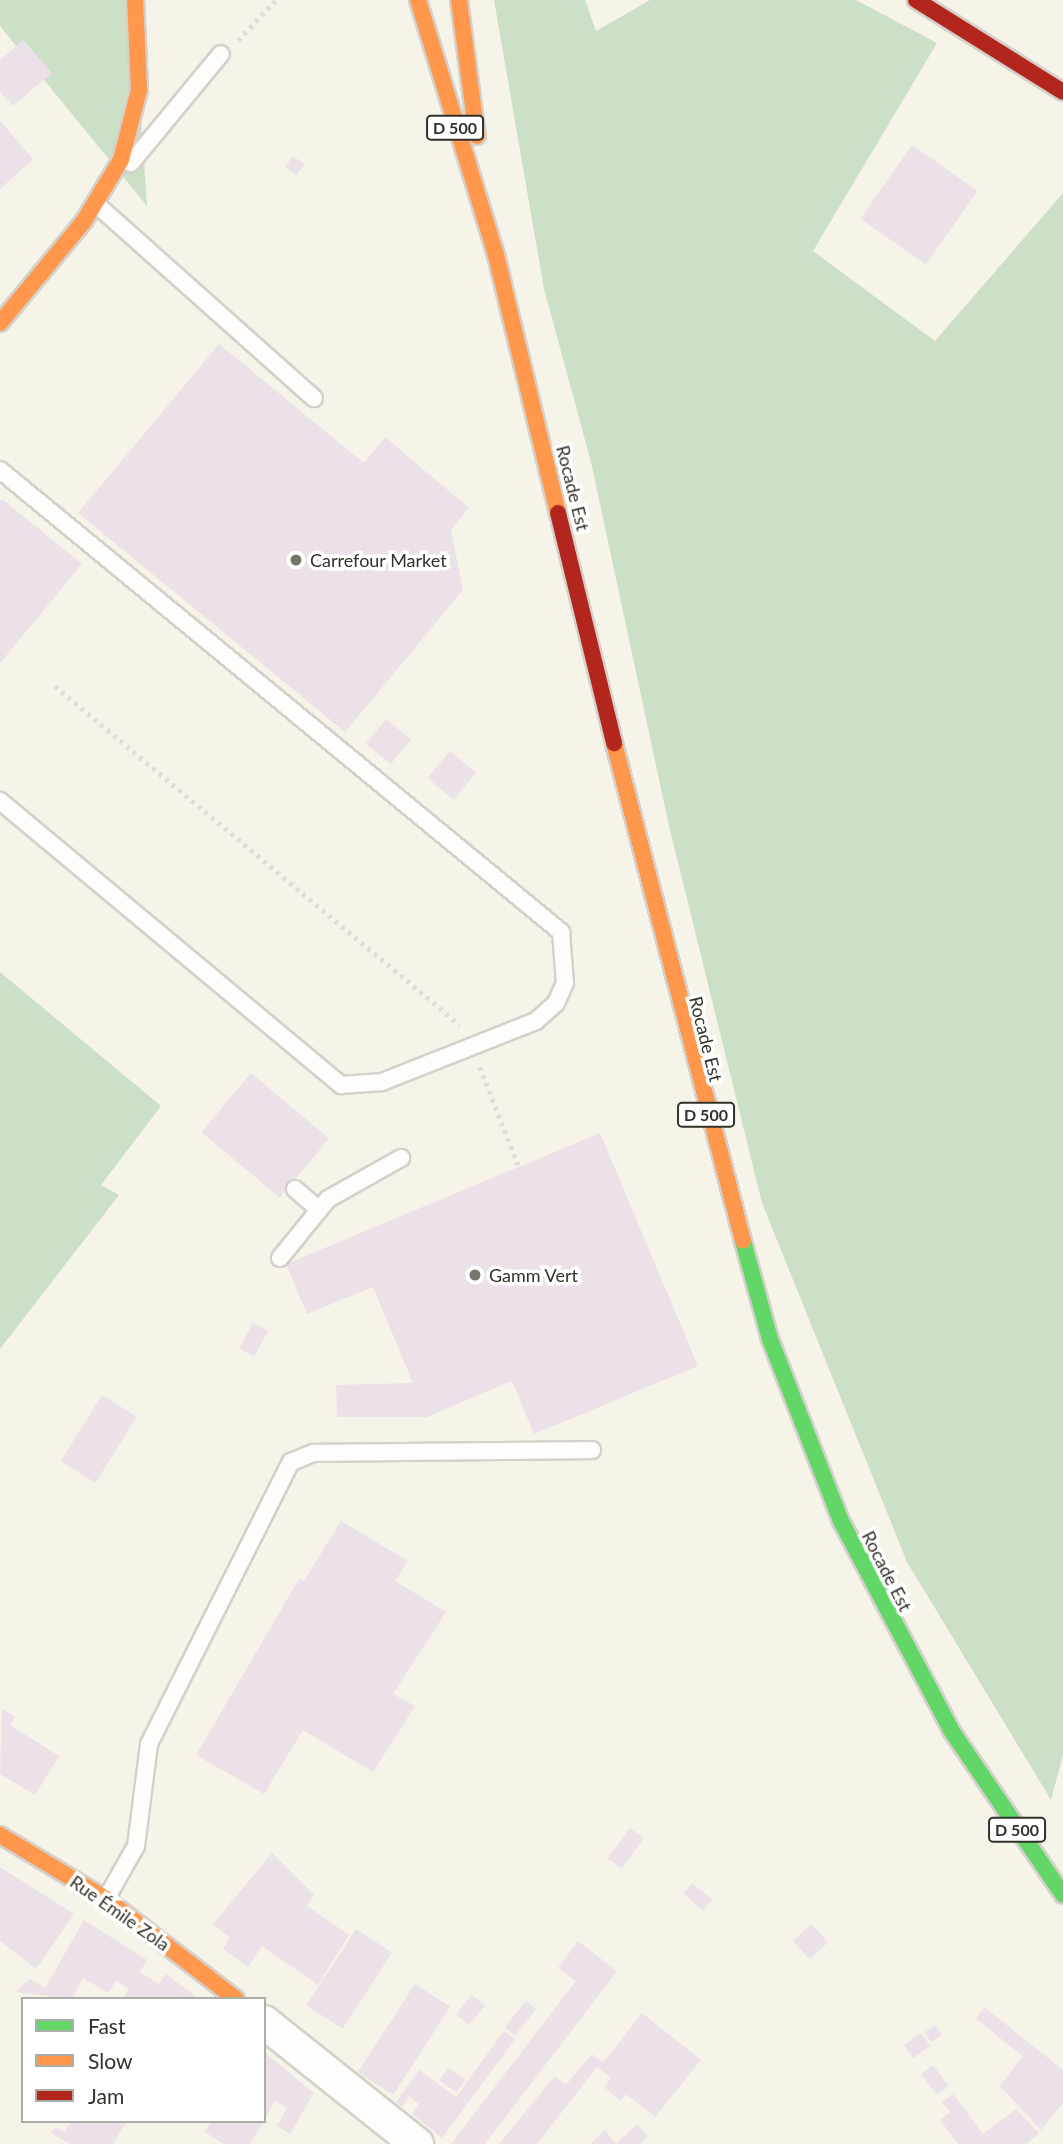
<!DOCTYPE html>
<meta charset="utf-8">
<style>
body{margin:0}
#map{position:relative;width:1063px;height:2144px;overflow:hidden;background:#f6f3e9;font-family:Lato,sans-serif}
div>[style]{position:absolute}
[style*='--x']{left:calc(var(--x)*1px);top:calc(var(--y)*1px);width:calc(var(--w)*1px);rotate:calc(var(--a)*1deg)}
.green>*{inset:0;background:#cce0c8}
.building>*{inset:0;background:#ece1e8;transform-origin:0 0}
.path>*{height:4.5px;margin-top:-2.25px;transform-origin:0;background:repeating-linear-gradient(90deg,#deddda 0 3.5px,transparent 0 8.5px)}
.roads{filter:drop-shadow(2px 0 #d4d1ca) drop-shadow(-2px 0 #d4d1ca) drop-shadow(0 2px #d4d1ca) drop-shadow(0 -2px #d4d1ca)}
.lane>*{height:16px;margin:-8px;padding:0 8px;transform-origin:8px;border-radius:8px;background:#fefdfc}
.street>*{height:32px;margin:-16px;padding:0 16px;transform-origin:16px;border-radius:16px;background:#fefdfc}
.fast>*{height:16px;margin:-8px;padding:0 8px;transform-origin:8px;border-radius:8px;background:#63d668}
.slow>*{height:16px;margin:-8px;padding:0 8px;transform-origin:8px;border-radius:8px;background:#ff974d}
.jam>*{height:16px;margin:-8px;padding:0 8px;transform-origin:8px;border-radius:8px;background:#b3261e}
.dots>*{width:19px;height:19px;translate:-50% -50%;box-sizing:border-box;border:4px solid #fff;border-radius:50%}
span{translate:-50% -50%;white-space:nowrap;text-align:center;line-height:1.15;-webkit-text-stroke:7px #fff;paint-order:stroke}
.shield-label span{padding:2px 5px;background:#fff;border:2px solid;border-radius:5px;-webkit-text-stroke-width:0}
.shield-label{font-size:16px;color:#333029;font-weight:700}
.street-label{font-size:18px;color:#333029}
.poi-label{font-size:18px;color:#333029}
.left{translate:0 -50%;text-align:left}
.legend{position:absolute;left:21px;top:1997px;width:245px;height:126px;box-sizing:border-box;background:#fff;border:2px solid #adaca9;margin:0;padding:9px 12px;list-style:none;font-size:21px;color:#333029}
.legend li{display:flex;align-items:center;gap:14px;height:35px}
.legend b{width:35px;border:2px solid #adaca9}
</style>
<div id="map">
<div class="green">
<i style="clip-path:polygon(0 0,133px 0,147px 206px,0 26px)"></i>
<i style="clip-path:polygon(494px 0,585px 0,596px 31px,650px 0,856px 0,937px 43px,813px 251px,935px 341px,1063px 193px,1063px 1755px,1051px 1800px,907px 1562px,762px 1203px,669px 826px,591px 462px,544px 289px)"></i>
<i style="clip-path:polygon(0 972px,161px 1106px,101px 1185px,119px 1195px,0 1349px)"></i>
</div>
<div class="building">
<i style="clip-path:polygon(23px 40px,52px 73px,13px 106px,0 92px,0 60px)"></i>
<i style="clip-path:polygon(0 121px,33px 159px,0 189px)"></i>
<i style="left:912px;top:145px;width:80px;height:90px;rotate:35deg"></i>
<i style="left:293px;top:156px;width:14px;height:14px;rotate:36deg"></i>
<i style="clip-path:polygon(219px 344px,364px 463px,385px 437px,469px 508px,451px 530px,463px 590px,345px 732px,78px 513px)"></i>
<i style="clip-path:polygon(2px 499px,82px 564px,0 663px,0 501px)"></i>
<i style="left:386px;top:719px;width:32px;height:32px;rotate:39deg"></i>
<i style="left:450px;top:751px;width:34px;height:35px;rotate:40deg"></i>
<i style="left:251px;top:1073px;width:102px;height:77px;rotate:40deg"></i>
<i style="clip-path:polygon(600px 1133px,698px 1366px,534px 1434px,512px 1381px,427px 1417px,337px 1417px,336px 1385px,413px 1383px,373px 1287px,307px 1314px,286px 1264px)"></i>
<i style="left:253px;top:1323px;width:17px;height:29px;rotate:28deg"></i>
<i style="left:102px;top:1395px;width:41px;height:78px;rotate:32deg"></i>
<i style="clip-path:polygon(341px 1521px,408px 1561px,395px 1581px,446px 1612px,393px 1694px,415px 1706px,373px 1772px,303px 1730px,264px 1794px,196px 1755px,299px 1579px,304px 1581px)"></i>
<i style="clip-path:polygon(2px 1709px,15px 1717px,10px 1725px,59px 1756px,35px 1795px,0 1774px)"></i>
<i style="left:630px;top:1828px;width:17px;height:38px;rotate:36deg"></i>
<i style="clip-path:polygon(272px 1853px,314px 1895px,307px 1906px,349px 1935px,318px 1985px,262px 1946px,248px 1967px,223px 1949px,230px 1938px,213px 1924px)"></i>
<i style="clip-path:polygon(0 1867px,74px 1914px,36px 1969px,0 1941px)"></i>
<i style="left:692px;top:1883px;width:26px;height:14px;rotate:39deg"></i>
<i style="clip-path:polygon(84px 1920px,147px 1960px,140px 1972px,159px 1984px,166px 1974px,199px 1999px,123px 1999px,129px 1989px,116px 1981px,108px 1993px,83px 1978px,72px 1999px,16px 1992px,30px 1979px,45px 1988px)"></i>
<i style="left:811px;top:1924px;width:25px;height:25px;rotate:47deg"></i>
<i style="left:356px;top:1929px;width:43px;height:91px;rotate:33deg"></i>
<i style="clip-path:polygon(578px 1941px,617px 1971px,485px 2144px,451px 2144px,576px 1981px,558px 1968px)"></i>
<i style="left:415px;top:1984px;width:42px;height:105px;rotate:33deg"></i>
<i style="left:472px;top:1995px;width:17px;height:25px;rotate:40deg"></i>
<i style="left:526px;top:2001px;width:13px;height:34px;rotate:39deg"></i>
<i style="clip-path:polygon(984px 2007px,1063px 2070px,1063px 2103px,1041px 2130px,1000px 2086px,1023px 2056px,976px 2019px)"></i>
<i style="clip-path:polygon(642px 2013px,701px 2060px,655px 2117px,626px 2094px,621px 2101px,604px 2087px,611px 2078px,597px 2067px,537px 2144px,499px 2144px,555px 2076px,566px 2085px,592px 2054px,603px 2063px)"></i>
<i style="left:935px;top:2025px;width:12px;height:13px;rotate:55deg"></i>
<i style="clip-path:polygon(504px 2031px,515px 2039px,442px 2138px,412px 2114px,419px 2104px,409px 2096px,402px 2107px,396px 2102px,419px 2070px,456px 2097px)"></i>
<i style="left:921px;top:2033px;width:16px;height:21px;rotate:55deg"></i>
<i style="clip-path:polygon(264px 2052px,314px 2093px,290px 2134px,277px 2126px,287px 2108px,275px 2101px,264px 2120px)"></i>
<i style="left:933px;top:2065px;width:26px;height:15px;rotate:53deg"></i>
<i style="left:448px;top:2068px;width:21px;height:15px;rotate:35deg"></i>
<i style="clip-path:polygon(953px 2094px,983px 2134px,1016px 2109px,1039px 2133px,1027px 2144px,958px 2144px,940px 2120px,950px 2112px,942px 2102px)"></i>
<i style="clip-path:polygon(71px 2121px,127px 2121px,113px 2144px,70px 2144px,51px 2133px,55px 2127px,65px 2132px)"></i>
<i style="clip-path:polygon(211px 2121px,264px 2121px,250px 2144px,224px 2144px,211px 2136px,205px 2132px)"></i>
<i style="clip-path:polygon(637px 2124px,648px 2136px,640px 2144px,590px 2144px,605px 2130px,616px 2144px)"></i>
</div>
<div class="path">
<i style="--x:238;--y:40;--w:55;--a:-46.5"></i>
<i style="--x:55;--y:686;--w:528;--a:39.93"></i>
<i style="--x:480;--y:1067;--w:107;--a:68.7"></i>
</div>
<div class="roads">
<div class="lane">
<i style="--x:131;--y:163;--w:141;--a:-50.5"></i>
<i style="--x:96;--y:204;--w:292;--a:41.7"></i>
<i style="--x:0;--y:470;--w:727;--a:39.47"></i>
<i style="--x:561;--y:932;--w:51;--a:85.5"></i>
<i style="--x:565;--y:983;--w:22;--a:114"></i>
<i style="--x:556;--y:1003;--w:27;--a:138"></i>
<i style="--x:536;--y:1021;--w:166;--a:158.4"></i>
<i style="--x:382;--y:1082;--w:41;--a:175.8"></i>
<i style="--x:341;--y:1085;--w:444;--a:-140.2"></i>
<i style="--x:295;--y:1189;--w:32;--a:41"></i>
<i style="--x:280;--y:1258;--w:76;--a:-50.9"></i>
<i style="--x:328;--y:1199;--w:84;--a:-29.3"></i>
<i style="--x:106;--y:1899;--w:61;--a:-60.5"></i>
<i style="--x:136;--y:1846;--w:103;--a:-82.7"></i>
<i style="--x:149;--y:1744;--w:316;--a:-63.3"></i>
<i style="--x:291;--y:1462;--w:24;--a:-22"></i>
<i style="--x:313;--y:1453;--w:279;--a:-0.6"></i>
</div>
<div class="street">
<i style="--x:264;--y:2022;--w:196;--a:38.6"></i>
</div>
<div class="fast">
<i style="--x:743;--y:1241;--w:102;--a:74.6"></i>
<i style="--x:770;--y:1339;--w:195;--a:68.7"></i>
<i style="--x:841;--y:1521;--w:236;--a:62.2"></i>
<i style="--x:951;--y:1730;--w:199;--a:55.8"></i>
</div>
<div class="slow">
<i style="--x:418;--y:0;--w:267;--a:73"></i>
<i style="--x:496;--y:255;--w:265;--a:76.5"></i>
<i style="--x:459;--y:0;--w:137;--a:82.5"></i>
<i style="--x:0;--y:323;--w:132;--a:-50.5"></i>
<i style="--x:84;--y:221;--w:71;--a:-58.8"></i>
<i style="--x:121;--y:160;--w:72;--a:-75.6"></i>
<i style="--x:139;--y:90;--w:90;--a:-92.5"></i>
<i style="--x:614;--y:743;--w:514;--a:75.48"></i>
<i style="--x:0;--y:1835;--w:124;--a:31.1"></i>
<i style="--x:106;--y:1899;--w:164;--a:37.6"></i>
</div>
<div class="jam">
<i style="--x:916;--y:0;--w:173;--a:32"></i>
<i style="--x:558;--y:513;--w:237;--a:76.3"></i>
</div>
</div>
<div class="dots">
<i style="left:296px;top:560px;background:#77746c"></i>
<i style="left:475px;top:1275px;background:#77746c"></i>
</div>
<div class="shield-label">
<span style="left:455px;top:128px">D 500</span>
<span style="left:706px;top:1115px">D 500</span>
<span style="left:1017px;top:1830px">D 500</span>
</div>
<div class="street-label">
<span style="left:573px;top:488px;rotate:76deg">Rocade Est</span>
<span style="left:706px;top:1039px;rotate:76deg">Rocade Est</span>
<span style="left:887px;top:1571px;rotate:63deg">Rocade Est</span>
<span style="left:120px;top:1913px;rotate:35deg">Rue Émile Zola</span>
</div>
<div class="poi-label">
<span class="left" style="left:310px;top:560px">Carrefour Market</span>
<span class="left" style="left:489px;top:1275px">Gamm Vert</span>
</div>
<ul class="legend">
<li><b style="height:9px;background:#63d668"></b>Fast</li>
<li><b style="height:9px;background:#ff974d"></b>Slow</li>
<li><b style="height:9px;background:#b3261e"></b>Jam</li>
</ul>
</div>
